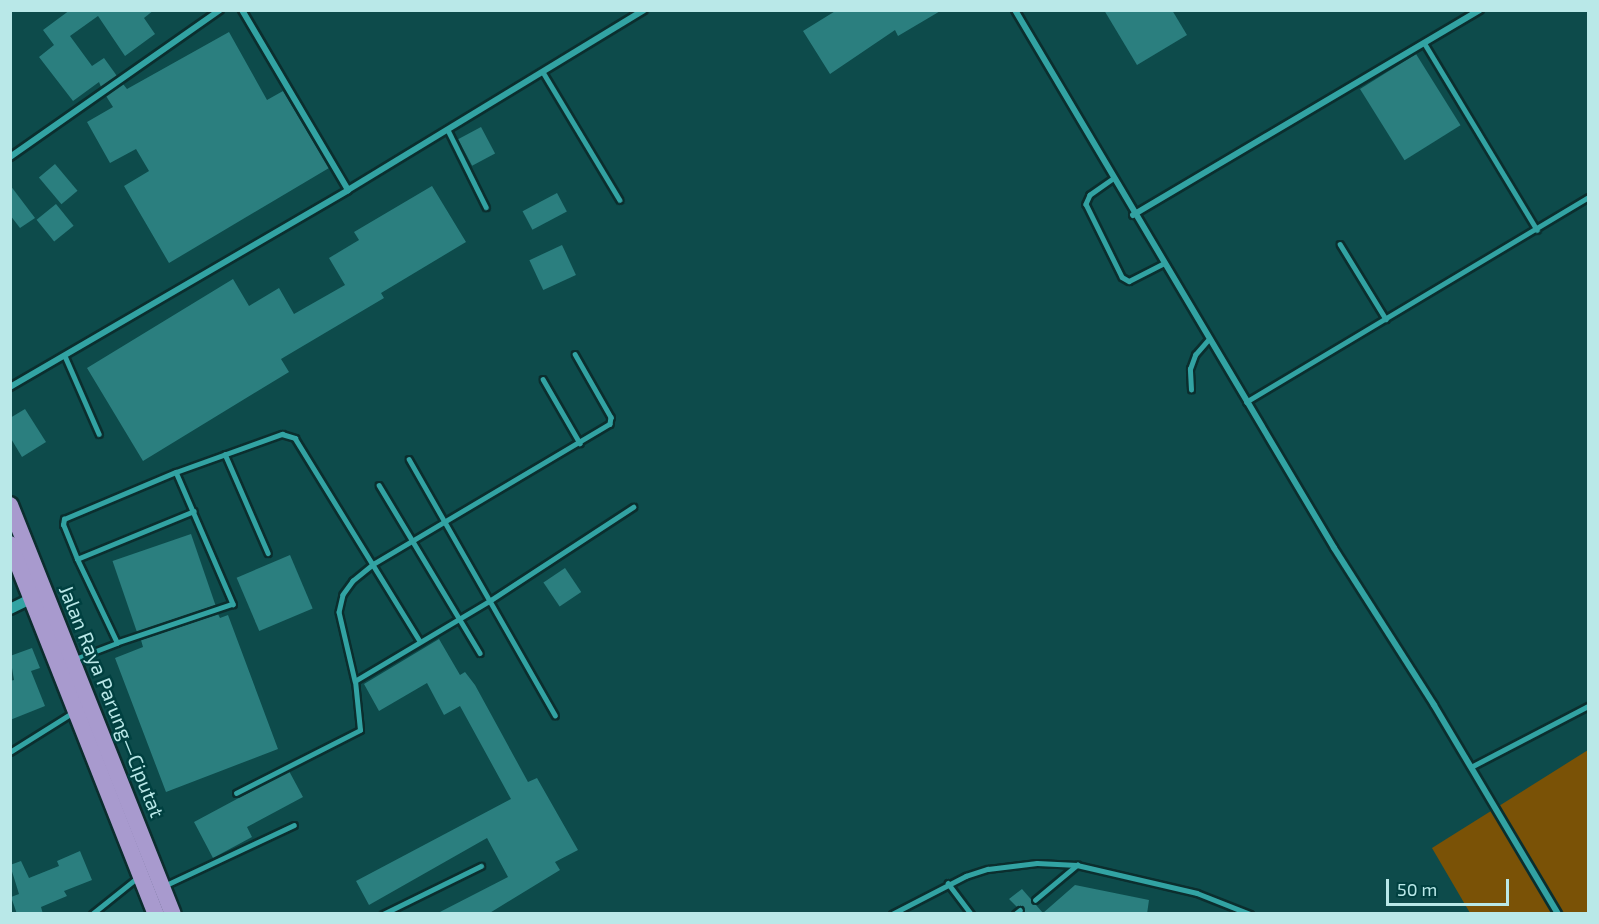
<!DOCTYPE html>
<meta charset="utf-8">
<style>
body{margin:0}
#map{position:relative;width:1599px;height:924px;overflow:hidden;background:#0d4b4b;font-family:"Exo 2",sans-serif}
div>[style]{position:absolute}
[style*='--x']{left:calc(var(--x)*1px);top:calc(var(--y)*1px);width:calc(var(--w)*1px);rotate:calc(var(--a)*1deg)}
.green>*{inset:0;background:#7a5206}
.building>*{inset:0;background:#2b7f7f;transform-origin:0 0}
.roads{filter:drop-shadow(2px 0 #0b2e2e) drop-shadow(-2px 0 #0b2e2e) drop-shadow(0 2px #0b2e2e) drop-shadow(0 -2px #0b2e2e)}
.service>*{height:4.5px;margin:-2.25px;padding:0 2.25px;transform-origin:2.25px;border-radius:2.25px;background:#32a3a3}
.minor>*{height:6px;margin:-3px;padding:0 3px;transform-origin:3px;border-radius:3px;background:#32a3a3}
.tertiary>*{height:10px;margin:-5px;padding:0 5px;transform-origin:5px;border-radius:5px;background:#32a3a3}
.trunk>*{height:16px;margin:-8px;padding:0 8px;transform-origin:8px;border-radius:8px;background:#a89ace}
span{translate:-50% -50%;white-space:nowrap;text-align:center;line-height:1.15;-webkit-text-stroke:5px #004040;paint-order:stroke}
.street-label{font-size:20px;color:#b9e8e8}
.frame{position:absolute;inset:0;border:12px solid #b9e8e8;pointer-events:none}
.scale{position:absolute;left:1386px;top:879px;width:123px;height:27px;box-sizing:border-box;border:3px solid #b9e8e8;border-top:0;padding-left:8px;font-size:18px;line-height:21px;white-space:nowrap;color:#b9e8e8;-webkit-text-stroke:4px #004040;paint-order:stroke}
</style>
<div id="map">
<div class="green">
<i style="clip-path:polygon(1588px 750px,1588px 913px,1470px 913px,1432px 848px)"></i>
</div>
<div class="building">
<i style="clip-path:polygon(70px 10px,154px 10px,144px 18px,155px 34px,125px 56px,98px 16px,70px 36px,92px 66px,104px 58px,117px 76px,101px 87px,99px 82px,73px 101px,39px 57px,54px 45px,43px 30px)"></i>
<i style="clip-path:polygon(837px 10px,942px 10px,898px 36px,895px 30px,830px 74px,803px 31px)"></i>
<i style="clip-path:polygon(1104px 10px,1172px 10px,1187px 35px,1137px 65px)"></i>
<i style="clip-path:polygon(229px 32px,267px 100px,283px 91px,329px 168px,169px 263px,124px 186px,149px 171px,136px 149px,110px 163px,87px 122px,113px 107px,106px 96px,123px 84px,127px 89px)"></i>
<i style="left:1416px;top:54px;width:84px;height:66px;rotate:58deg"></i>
<i style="left:481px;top:127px;width:30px;height:26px;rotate:62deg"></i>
<i style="left:55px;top:164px;width:35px;height:21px;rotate:50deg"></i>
<i style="clip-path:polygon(10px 185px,35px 218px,20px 228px,10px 215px)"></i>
<i style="clip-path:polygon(432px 186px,466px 242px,381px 293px,384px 298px,281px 359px,289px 372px,143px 461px,87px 368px,233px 279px,249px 306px,279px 288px,294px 314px,345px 285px,329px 258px,359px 240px,354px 232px)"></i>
<i style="left:557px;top:193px;width:21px;height:39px;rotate:62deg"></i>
<i style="left:56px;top:204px;width:28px;height:25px;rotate:51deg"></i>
<i style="left:562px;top:245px;width:33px;height:36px;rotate:65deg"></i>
<i style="clip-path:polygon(25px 409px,46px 442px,22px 457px,10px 437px,10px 418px)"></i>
<i style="left:191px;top:534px;width:75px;height:83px;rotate:71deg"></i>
<i style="left:290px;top:555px;width:58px;height:58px;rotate:67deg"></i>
<i style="left:565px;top:568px;width:29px;height:26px;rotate:56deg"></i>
<i style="clip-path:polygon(218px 614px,220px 618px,228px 615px,278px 749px,166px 792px,115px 658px,143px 647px,141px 640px)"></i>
<i style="clip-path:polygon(439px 639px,460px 675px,465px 672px,475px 685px,528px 782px,537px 778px,578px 850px,555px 862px,560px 870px,488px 914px,436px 914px,508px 877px,487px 838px,369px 905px,356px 881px,511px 799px,460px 706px,444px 715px,427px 683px,379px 711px,364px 684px)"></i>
<i style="clip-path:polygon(32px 648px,40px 668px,31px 671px,45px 706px,10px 720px,10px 681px,14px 680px,10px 656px)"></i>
<i style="clip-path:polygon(289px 771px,303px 797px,247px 827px,252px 837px,213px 858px,194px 822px)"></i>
<i style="clip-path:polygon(80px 851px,92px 880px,64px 891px,67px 896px,41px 907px,43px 914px,17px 914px,11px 897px,19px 894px,10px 865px,21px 861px,29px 878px,59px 866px,57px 861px)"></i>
<i style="clip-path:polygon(1075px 885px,1149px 900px,1147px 914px,1023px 914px,1023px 907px,1017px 907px,1009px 899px,1022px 889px,1043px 913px)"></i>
</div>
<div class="roads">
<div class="service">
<i style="--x:1425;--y:44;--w:217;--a:58.9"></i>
<i style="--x:543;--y:72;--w:149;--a:59"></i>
<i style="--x:448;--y:130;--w:86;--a:63.7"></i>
<i style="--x:1113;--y:179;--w:28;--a:145"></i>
<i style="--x:1090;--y:195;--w:10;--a:114"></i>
<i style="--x:1086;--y:204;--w:81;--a:63.7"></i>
<i style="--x:1122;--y:277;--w:8;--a:30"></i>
<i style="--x:1129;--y:281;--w:38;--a:-27"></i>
<i style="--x:1340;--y:244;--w:88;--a:58.5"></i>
<i style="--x:575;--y:354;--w:73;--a:60.3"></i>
<i style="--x:611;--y:417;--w:7;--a:98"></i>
<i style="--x:610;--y:424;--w:274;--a:149.3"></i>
<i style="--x:374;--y:564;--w:27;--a:141"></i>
<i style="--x:353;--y:581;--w:17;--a:126"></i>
<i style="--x:343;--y:595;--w:17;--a:103"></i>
<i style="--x:339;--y:612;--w:71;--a:76.9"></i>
<i style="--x:355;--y:681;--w:158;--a:-30.8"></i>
<i style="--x:491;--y:600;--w:170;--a:-33.2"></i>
<i style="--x:65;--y:356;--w:85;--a:66.4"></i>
<i style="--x:543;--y:379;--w:74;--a:60"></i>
<i style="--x:1191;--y:390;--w:21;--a:-93"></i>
<i style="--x:1190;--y:369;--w:15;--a:-70"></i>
<i style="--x:1195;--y:355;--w:21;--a:-49"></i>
<i style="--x:1246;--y:402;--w:399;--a:-30.9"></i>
<i style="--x:225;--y:454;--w:108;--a:66.5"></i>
<i style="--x:409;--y:459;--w:295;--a:60.3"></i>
<i style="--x:176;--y:472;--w:144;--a:66.6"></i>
<i style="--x:233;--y:604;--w:122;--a:161.4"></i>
<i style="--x:117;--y:643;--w:93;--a:-115.5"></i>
<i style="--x:77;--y:559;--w:37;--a:-112"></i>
<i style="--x:63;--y:525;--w:6;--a:-81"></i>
<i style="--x:64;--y:519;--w:121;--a:-22.8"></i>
<i style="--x:176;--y:472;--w:113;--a:-19.7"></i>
<i style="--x:282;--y:434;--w:14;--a:17"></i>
<i style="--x:295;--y:438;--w:238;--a:58.4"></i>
<i style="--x:379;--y:485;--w:196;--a:59"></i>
<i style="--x:77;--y:559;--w:126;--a:-22.3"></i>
<i style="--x:75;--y:659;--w:45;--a:-20.9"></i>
<i style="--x:10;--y:752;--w:73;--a:-32.2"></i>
<i style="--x:1471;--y:767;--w:132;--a:-27.5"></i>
<i style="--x:236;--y:793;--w:139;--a:-26.9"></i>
<i style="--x:360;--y:730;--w:49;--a:-95.8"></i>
<i style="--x:948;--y:883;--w:39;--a:53"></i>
<i style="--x:166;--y:885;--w:141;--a:-25.1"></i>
<i style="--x:1035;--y:900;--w:55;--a:-39.8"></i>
<i style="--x:92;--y:914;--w:58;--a:-38.7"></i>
<i style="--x:383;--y:914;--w:109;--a:-26.1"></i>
<i style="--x:892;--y:914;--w:83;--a:-27.2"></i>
<i style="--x:966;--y:876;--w:23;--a:-18"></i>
<i style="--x:988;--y:869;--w:49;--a:-7"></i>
<i style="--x:1037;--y:863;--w:40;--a:2.9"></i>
<i style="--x:1077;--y:865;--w:123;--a:13.1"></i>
<i style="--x:1197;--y:893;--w:57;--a:21.6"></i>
<i style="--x:1015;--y:914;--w:6;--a:-39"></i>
</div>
<div class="minor">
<i style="--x:242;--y:10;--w:209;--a:59.5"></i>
<i style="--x:1015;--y:10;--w:625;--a:59.33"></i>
<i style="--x:1334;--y:548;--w:186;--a:57.5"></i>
<i style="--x:1434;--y:705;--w:243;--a:59.3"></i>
<i style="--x:10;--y:157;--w:256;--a:-35"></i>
<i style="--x:1133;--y:215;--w:403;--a:-30.6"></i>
<i style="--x:10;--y:387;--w:391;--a:-30.2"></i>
<i style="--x:348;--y:190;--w:346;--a:-31.3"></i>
</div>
<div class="tertiary">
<i style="--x:10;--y:609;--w:25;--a:-26"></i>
</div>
<div class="trunk">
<i style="--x:10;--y:505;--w:440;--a:68.3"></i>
<i style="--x:10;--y:544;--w:398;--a:68.5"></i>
</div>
</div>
<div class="street-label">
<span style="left:112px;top:701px;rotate:68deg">Jalan Raya Parung—Ciputat</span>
</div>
<div class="frame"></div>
<div class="scale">50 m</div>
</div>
